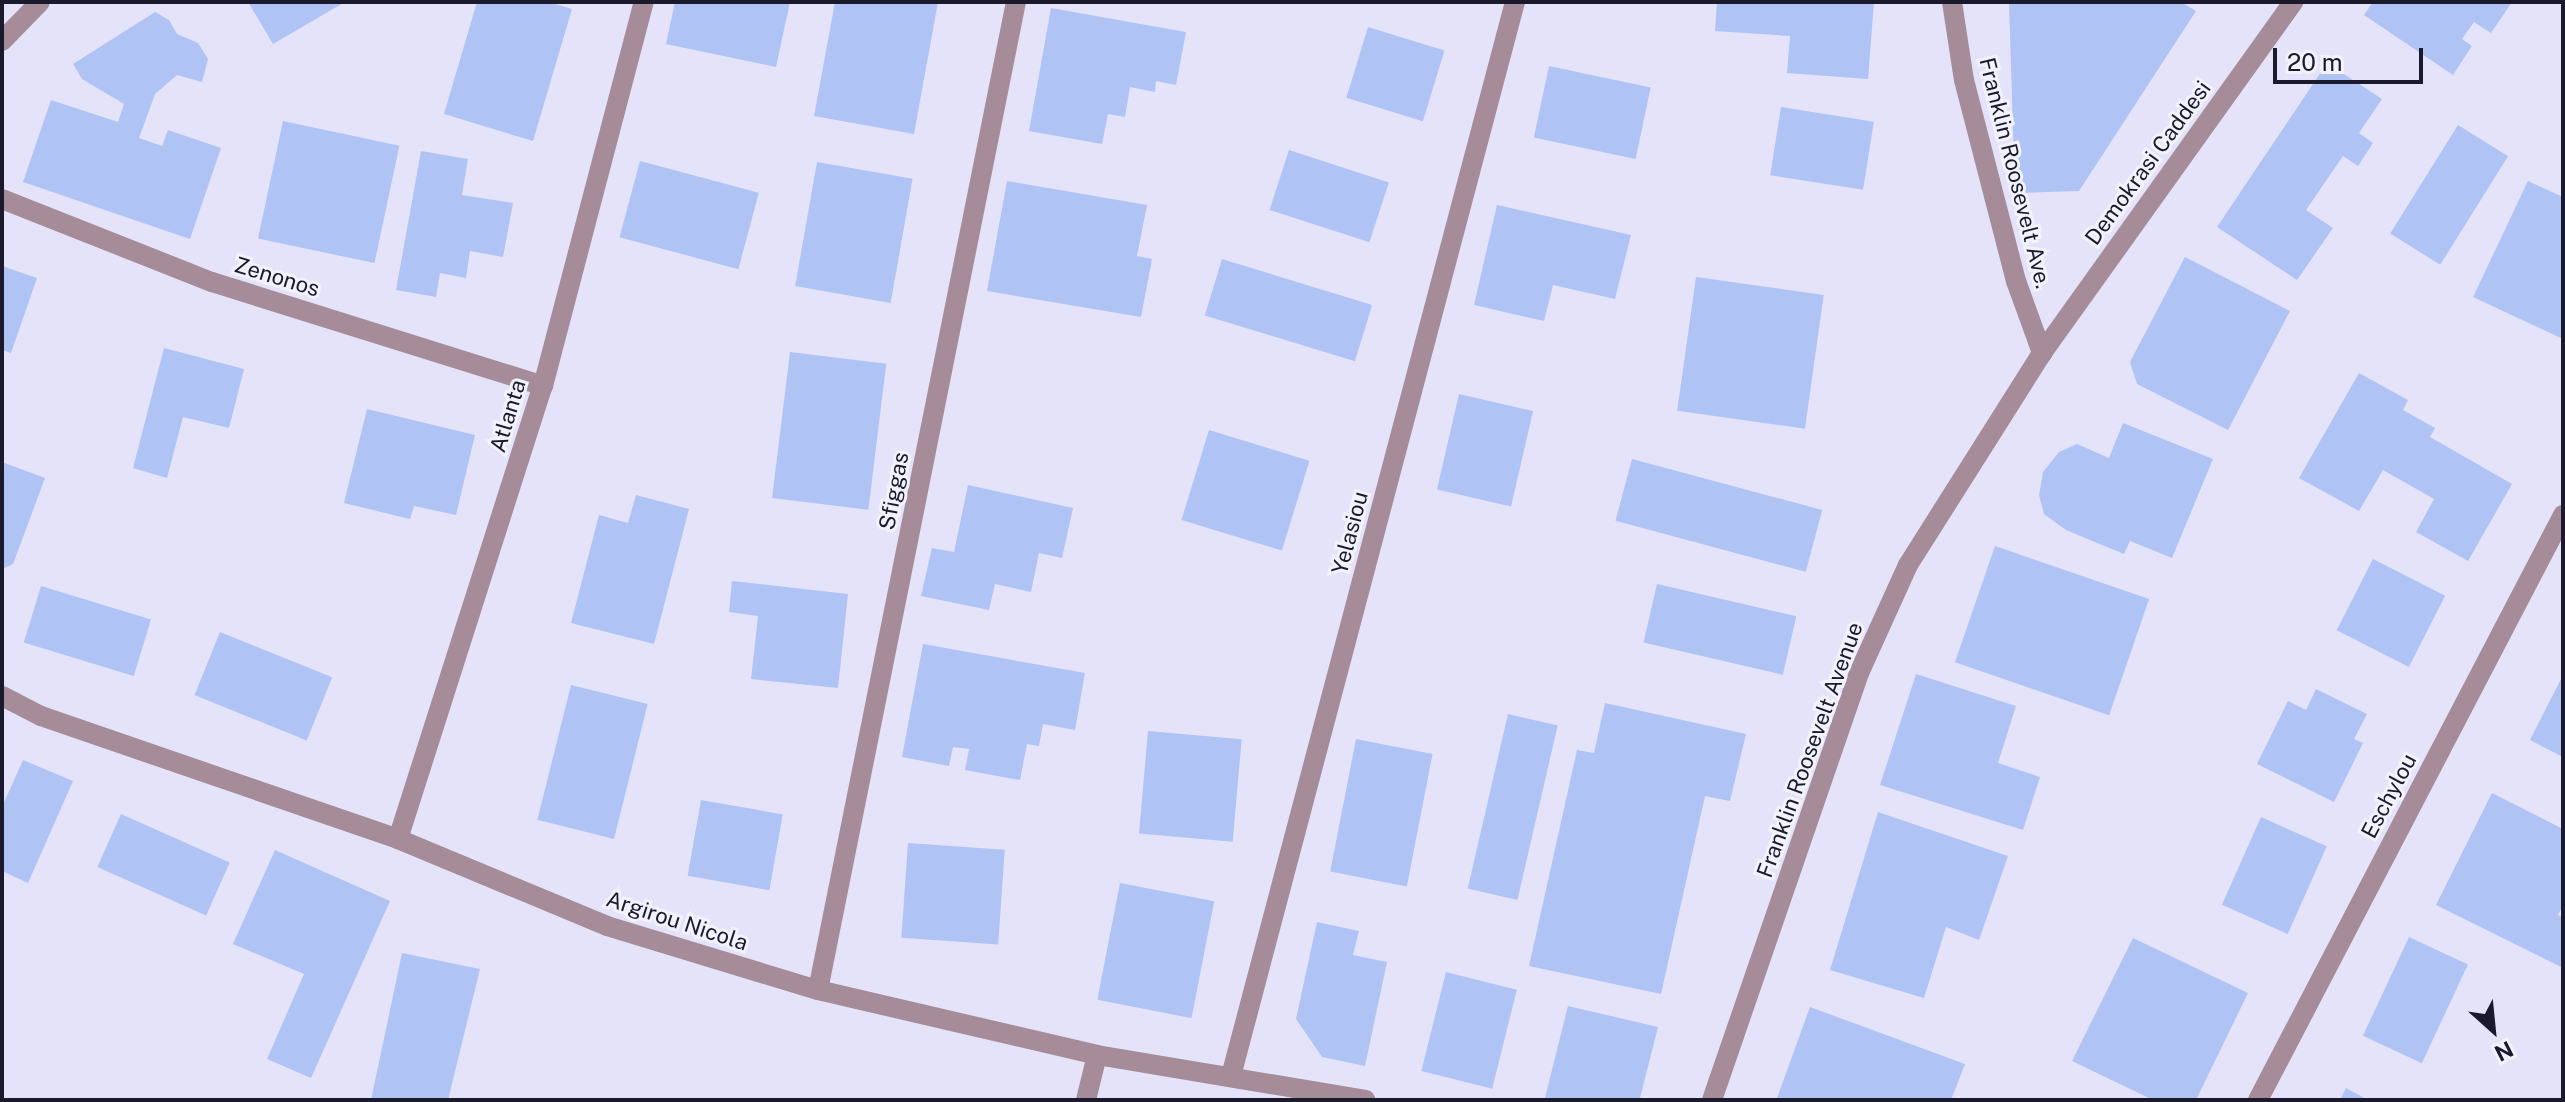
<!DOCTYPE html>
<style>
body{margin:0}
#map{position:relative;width:2565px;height:1102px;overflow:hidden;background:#e5e3f9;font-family:"Public Sans",sans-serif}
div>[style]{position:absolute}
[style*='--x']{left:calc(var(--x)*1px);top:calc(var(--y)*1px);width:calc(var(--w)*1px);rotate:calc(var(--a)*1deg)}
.building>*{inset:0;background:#b0c3f5;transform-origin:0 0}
.street>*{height:20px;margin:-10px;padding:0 10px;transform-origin:10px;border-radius:10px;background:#a58c98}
span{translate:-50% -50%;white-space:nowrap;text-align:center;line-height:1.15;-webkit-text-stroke:6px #f2f2fd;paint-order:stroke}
.street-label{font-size:22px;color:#1b192c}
.frame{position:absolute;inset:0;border:4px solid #1b192c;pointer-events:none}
.north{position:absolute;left:2453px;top:990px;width:80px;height:80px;-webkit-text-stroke:6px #f2f2fd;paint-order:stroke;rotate:153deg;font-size:22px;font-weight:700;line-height:32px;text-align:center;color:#1b192c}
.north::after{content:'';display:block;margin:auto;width:28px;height:36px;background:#1b192c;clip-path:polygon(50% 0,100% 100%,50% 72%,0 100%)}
.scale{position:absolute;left:2273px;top:48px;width:150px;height:36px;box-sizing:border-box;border:4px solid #1b192c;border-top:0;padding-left:10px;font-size:24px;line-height:28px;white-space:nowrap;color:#1b192c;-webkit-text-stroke:6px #f2f2fd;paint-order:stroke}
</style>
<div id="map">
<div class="building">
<i style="clip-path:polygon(248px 2px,345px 2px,273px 44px)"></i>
<i style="clip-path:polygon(477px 2px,548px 2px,572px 9px,533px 141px,444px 114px)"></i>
<i style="clip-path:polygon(675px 2px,790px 2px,776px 67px,666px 44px)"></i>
<i style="clip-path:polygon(835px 2px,938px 2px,914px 134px,814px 116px)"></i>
<i style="clip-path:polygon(1717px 2px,1874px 2px,1868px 79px,1787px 73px,1790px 36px,1715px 31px)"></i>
<i style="clip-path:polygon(2009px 2px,2181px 2px,2196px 11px,2079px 191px,2015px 193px)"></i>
<i style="clip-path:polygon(2373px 2px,2512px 2px,2491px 33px,2474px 22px,2462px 39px,2472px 46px,2453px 75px,2364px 15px)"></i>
<i style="clip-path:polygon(1051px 8px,1186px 32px,1176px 85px,1156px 81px,1155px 92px,1130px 87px,1125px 117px,1108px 114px,1102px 144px,1029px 131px)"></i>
<i style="clip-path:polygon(155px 12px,169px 20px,177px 34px,198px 43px,208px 59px,202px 82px,177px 75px,155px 94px,139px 138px,162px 146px,168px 130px,221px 148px,190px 239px,23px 182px,51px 100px,118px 122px,124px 104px,82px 79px,73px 64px)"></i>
<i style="left:1368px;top:27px;width:80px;height:74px;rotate:17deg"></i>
<i style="clip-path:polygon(2327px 63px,2382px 99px,2359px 133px,2373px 143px,2358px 166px,2343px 156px,2306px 210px,2333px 228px,2297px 280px,2217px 227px)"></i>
<i style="left:1549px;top:66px;width:104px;height:73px;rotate:12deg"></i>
<i style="left:1781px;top:107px;width:94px;height:69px;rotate:9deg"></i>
<i style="left:283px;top:121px;width:119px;height:120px;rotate:12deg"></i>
<i style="left:2458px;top:125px;width:59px;height:128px;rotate:32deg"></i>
<i style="left:1289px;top:150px;width:105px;height:63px;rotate:18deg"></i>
<i style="clip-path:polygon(421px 151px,468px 159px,462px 195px,513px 203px,503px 257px,470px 251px,466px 278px,440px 273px,436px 297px,396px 290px)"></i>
<i style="left:640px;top:161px;width:123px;height:79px;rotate:15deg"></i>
<i style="left:817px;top:162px;width:97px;height:126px;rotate:10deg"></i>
<i style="clip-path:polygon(1007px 181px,1147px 205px,1137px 256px,1152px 259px,1141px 317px,987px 291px)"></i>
<i style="clip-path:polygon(2528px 181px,2563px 197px,2563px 339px,2473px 297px)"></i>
<i style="clip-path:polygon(1497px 205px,1631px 235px,1615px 299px,1553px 285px,1544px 321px,1474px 305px)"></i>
<i style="clip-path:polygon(2185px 257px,2290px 311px,2228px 430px,2137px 384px,2130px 362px)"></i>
<i style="left:1222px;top:259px;width:157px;height:59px;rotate:17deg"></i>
<i style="clip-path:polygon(2px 266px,37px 278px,11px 353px,2px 350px)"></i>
<i style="left:1696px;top:277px;width:129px;height:135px;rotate:8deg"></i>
<i style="clip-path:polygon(164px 348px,244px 369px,229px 428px,183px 417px,167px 478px,133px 468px)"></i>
<i style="left:790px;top:352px;width:97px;height:147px;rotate:7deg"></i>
<i style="clip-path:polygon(2359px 373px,2408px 400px,2403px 410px,2435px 428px,2430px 437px,2512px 484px,2468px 561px,2416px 532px,2434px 499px,2383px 470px,2359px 511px,2299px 478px)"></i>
<i style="left:1459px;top:394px;width:76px;height:98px;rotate:13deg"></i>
<i style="clip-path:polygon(367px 409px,475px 435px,456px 515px,414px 506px,410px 519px,344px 503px)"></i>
<i style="clip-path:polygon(2123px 423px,2213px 459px,2172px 558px,2130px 541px,2124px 554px,2066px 530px,2044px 514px,2039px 495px,2043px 472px,2059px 452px,2077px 444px,2109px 458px)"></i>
<i style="left:1209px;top:430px;width:105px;height:94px;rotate:17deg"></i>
<i style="left:1632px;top:459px;width:197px;height:64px;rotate:15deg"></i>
<i style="clip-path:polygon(2px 462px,45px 478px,13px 564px,2px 569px)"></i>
<i style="clip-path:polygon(968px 485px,1073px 508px,1062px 558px,1039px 553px,1031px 592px,995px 584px,989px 610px,921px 596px,932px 548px,954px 552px)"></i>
<i style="clip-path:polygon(636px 495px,689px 509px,654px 644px,571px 623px,599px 515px,628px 523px)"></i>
<i style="left:1995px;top:546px;width:163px;height:123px;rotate:19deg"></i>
<i style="left:2373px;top:559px;width:81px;height:80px;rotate:27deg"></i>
<i style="clip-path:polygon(732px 581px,848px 594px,838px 688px,751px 679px,758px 616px,729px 612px)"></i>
<i style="left:1657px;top:584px;width:143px;height:60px;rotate:13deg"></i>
<i style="left:41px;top:586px;width:115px;height:59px;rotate:17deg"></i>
<i style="left:220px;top:632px;width:121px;height:68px;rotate:22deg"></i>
<i style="clip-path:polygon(923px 644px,1085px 673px,1075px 730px,1043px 724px,1039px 746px,1027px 744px,1020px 780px,965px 770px,969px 749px,953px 747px,949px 766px,902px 757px)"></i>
<i style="clip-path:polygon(1916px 674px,2016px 706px,1998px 763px,2040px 777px,2023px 830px,1880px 785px)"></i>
<i style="clip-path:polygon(2563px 675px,2563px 757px,2530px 740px)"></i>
<i style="left:571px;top:685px;width:79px;height:139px;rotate:14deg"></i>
<i style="clip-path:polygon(2316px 689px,2367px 714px,2354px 739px,2363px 743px,2334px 802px,2257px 764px,2288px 701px,2306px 710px)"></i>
<i style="clip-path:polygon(1605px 703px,1746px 734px,1730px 801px,1705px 796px,1661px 994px,1529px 966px,1577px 750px,1594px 753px)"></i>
<i style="left:1508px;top:714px;width:51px;height:179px;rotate:13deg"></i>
<i style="left:1148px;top:731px;width:94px;height:103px;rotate:5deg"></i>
<i style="left:1356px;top:739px;width:78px;height:135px;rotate:11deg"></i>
<i style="clip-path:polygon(23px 760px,73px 781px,28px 883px,2px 871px,2px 807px)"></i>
<i style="clip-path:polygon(2492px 793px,2563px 829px,2563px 905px,2558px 915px,2563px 918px,2563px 968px,2436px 905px)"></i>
<i style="left:701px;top:800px;width:83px;height:77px;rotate:10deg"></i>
<i style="clip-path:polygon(1878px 812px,2008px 856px,1979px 940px,1946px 927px,1924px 998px,1830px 970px)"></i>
<i style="left:121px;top:814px;width:119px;height:58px;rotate:24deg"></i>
<i style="left:2261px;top:817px;width:72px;height:96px;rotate:24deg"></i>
<i style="left:908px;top:843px;width:97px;height:95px;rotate:4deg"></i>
<i style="clip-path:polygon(275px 850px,390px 901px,311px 1078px,267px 1059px,304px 974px,233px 944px)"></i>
<i style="left:1120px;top:883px;width:96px;height:119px;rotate:11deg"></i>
<i style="clip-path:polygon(1317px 922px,1359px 931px,1353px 955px,1387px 962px,1365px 1066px,1322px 1057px,1296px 1019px)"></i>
<i style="left:2409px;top:937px;width:65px;height:109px;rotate:25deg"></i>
<i style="clip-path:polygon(2133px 938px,2248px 993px,2196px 1100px,2153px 1100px,2072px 1061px)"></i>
<i style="clip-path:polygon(402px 953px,480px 969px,448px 1100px,371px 1100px)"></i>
<i style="left:1446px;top:972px;width:73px;height:102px;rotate:14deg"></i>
<i style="clip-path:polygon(1568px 1006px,1658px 1027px,1640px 1098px,1545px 1098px)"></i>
<i style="clip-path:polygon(1810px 1007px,1965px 1064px,1951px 1100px,1777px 1098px)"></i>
<i style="clip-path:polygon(2346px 1088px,2368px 1100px,2340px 1100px)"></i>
</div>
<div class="street">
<i style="--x:1952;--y:2;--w:79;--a:81.3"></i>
<i style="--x:1964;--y:80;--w:208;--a:75.5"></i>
<i style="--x:2016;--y:281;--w:77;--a:70.1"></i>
<i style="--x:2;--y:41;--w:54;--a:-45.7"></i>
<i style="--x:2;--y:199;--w:226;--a:21.6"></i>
<i style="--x:212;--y:282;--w:347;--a:17.4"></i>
<i style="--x:2;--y:696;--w:44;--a:27.1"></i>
<i style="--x:41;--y:716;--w:378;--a:19"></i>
<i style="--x:398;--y:839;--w:226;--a:22.6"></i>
<i style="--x:607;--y:926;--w:220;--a:16.9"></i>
<i style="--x:818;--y:990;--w:286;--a:13.1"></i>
<i style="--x:1097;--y:1055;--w:272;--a:9.5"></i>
<i style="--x:398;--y:839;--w:476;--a:-72.3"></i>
<i style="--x:543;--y:386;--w:397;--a:-75.3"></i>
<i style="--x:818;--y:990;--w:1008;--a:-78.67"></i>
<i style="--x:1231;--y:1076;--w:1111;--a:-75.19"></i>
<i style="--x:1086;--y:1100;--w:46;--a:-76.3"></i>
<i style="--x:1712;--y:1100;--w:452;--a:-71"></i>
<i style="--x:1859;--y:673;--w:119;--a:-65.6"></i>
<i style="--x:1908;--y:565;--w:251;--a:-57.7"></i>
<i style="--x:2042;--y:353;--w:432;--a:-54.4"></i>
<i style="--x:2258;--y:1100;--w:660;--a:-62.46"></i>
</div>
<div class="street-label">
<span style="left:2148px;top:163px;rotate:-54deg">Demokrasi Caddesi</span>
<span style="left:2015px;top:173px;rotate:76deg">Franklin Roosevelt Ave.</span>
<span style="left:277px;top:277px;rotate:17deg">Zenonos</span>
<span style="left:508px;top:416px;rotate:-73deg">Atlanta</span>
<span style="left:894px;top:491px;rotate:-79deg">Sfiggas</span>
<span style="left:1350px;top:533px;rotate:-75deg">Yelasiou</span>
<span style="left:1810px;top:750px;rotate:-70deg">Franklin Roosevelt Avenue</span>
<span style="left:2389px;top:796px;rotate:-62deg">Eschylou</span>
<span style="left:677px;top:921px;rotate:18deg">Argirou Nicola</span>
</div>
<div class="frame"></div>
<div class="north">N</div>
<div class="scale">20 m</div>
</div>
